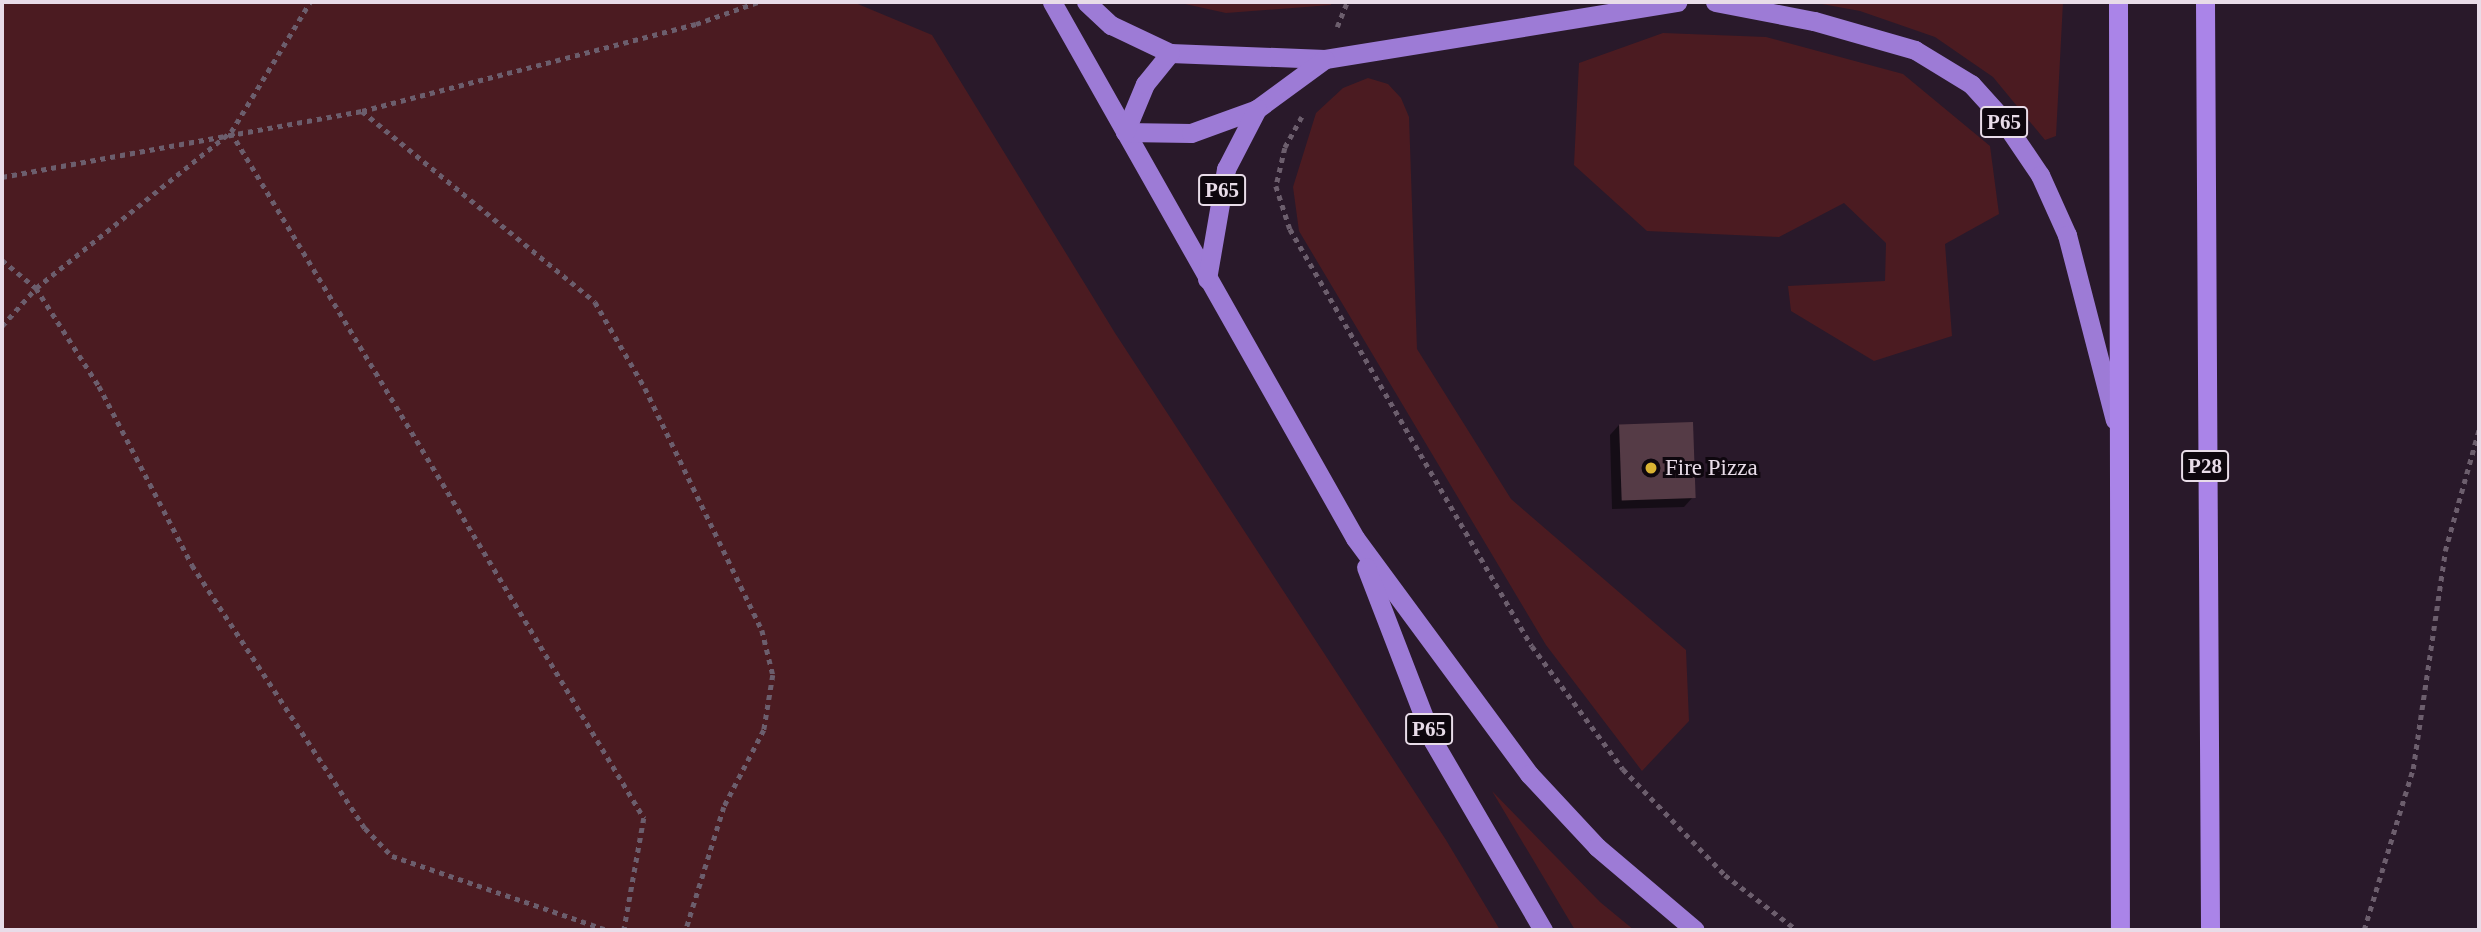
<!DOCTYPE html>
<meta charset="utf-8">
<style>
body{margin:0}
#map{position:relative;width:2481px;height:932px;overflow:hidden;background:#29192a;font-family:"Times New Roman",serif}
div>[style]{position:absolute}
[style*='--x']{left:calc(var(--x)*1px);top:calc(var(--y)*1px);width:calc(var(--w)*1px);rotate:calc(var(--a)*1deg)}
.green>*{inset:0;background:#4b1b21}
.shadow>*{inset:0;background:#0007}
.building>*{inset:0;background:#553b46;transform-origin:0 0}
.path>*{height:4.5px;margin-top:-2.25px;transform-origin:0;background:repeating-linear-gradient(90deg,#6c5e6d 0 5px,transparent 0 10px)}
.primary>*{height:19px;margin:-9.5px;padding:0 9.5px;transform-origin:9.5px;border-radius:9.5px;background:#9d7bd6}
.trunk>*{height:19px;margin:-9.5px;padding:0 9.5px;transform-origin:9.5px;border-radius:9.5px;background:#aa84e8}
.dots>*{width:19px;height:19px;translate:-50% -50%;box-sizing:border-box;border:4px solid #0e070e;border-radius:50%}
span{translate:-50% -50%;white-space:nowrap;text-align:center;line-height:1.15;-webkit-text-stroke:6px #0e070e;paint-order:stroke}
.shield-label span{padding:2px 5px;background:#0e070e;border:2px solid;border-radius:5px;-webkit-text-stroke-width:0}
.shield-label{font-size:21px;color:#e8dce8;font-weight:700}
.poi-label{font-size:23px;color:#e8dce8}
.left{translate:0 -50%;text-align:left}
.frame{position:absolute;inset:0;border:4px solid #e8dce8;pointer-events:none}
</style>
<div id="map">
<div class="green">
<i style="clip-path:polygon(2px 2px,853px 2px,932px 35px,1115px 333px,1446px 840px,1500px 930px,2px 930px)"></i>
<i style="clip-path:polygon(1176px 2px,1331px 2px,1331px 5px,1226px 13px)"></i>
<i style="clip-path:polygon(1811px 2px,2063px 2px,2056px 136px,2045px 140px,1993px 77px,1935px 37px,1860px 11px)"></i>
<i style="clip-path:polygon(1663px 33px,1766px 37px,1903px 74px,1990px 146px,1999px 214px,1945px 244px,1952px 336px,1874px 361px,1791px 311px,1788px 286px,1885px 281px,1886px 243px,1844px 203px,1779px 237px,1647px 231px,1574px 165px,1579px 63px)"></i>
<i style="clip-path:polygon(1368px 78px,1388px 84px,1401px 98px,1409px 117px,1417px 349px,1511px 499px,1686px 650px,1689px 721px,1642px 771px,1546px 645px,1299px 231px,1293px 187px,1316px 113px,1343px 88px)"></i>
<i style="clip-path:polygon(1492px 791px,1600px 902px,1634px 930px,1575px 930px)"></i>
</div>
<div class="shadow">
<i style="clip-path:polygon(1619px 425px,1693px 497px,1684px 507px,1612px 509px,1610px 435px)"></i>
</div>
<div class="building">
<i style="left:1693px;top:422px;width:76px;height:74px;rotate:88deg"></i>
</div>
<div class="path">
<i style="--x:1337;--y:27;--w:27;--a:-68"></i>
<i style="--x:362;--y:111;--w:301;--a:39.3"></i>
<i style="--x:595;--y:302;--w:99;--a:59.8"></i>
<i style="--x:645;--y:388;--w:269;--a:64.2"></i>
<i style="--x:762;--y:630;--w:46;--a:76.3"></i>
<i style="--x:773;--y:675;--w:56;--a:99.3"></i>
<i style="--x:764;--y:730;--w:87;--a:117.5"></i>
<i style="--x:724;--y:807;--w:129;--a:107.2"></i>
<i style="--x:1302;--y:117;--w:35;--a:119"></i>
<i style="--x:1285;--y:148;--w:39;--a:103"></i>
<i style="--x:1276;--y:186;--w:45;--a:72"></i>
<i style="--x:1290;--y:229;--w:482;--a:59.9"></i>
<i style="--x:1532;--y:646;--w:153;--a:53.5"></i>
<i style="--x:1623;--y:769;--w:147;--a:46.1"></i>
<i style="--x:1725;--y:875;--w:91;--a:37.4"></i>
<i style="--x:231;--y:132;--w:801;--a:58.95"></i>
<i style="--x:644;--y:818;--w:114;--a:100.1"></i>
<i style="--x:2;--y:177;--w:366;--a:-10.4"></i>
<i style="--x:362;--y:111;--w:345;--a:-14.6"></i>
<i style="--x:696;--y:24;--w:66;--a:-19.5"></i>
<i style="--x:2;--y:260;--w:44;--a:39.5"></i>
<i style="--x:36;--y:288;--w:117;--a:57.3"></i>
<i style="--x:99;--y:386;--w:202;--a:62.5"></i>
<i style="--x:192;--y:565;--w:315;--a:56.7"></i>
<i style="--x:365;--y:828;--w:39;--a:46"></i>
<i style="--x:392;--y:856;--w:227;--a:19"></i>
<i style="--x:2;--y:326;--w:51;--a:-48.2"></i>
<i style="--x:36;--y:288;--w:250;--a:-38.7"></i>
<i style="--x:231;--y:132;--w:152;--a:-58.7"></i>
<i style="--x:2364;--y:930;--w:168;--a:-73.1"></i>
<i style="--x:2413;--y:769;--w:220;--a:-81.6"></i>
<i style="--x:2445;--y:551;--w:127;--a:-74.4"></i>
</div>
<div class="primary">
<i style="--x:1052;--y:2;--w:616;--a:60.52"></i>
<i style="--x:1355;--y:538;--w:293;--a:53.6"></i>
<i style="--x:1529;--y:774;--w:100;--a:47"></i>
<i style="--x:1597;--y:847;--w:128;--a:40.3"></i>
<i style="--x:1086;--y:2;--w:34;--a:43"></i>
<i style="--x:1111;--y:25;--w:65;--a:25.4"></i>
<i style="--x:1170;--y:53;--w:155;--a:2.2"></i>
<i style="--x:1325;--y:59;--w:357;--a:-9.2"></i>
<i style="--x:1715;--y:2;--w:101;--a:10.9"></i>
<i style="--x:1814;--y:21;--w:105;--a:16"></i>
<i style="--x:1915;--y:50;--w:66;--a:31.3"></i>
<i style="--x:1971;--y:84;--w:43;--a:47.8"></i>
<i style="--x:2000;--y:116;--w:71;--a:55.9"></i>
<i style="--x:2040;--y:175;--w:66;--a:65.8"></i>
<i style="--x:2067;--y:235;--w:191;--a:75.5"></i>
<i style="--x:1125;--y:132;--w:66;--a:0.9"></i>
<i style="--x:1191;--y:133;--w:70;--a:-20"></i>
<i style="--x:1257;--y:109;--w:84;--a:-36.3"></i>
<i style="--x:1125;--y:132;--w:52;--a:-67.4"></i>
<i style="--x:1145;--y:84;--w:40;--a:-51"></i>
<i style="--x:1207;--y:279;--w:112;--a:-80.2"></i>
<i style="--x:1226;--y:169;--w:68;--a:-62.7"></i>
<i style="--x:1366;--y:567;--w:186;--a:68.9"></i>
<i style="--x:1433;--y:741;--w:219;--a:59.8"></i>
</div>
<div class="trunk">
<i style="--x:2118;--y:2;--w:928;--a:89.88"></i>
<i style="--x:2205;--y:2;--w:928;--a:89.69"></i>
</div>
<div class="dots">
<i style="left:1651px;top:468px;background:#dab333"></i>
</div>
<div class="shield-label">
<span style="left:2004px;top:122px">Р65</span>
<span style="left:1222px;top:190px">Р65</span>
<span style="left:2205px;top:466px">Р28</span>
<span style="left:1429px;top:729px">Р65</span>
</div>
<div class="poi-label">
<span class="left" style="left:1665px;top:468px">Fire Pizza</span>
</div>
<div class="frame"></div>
</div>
